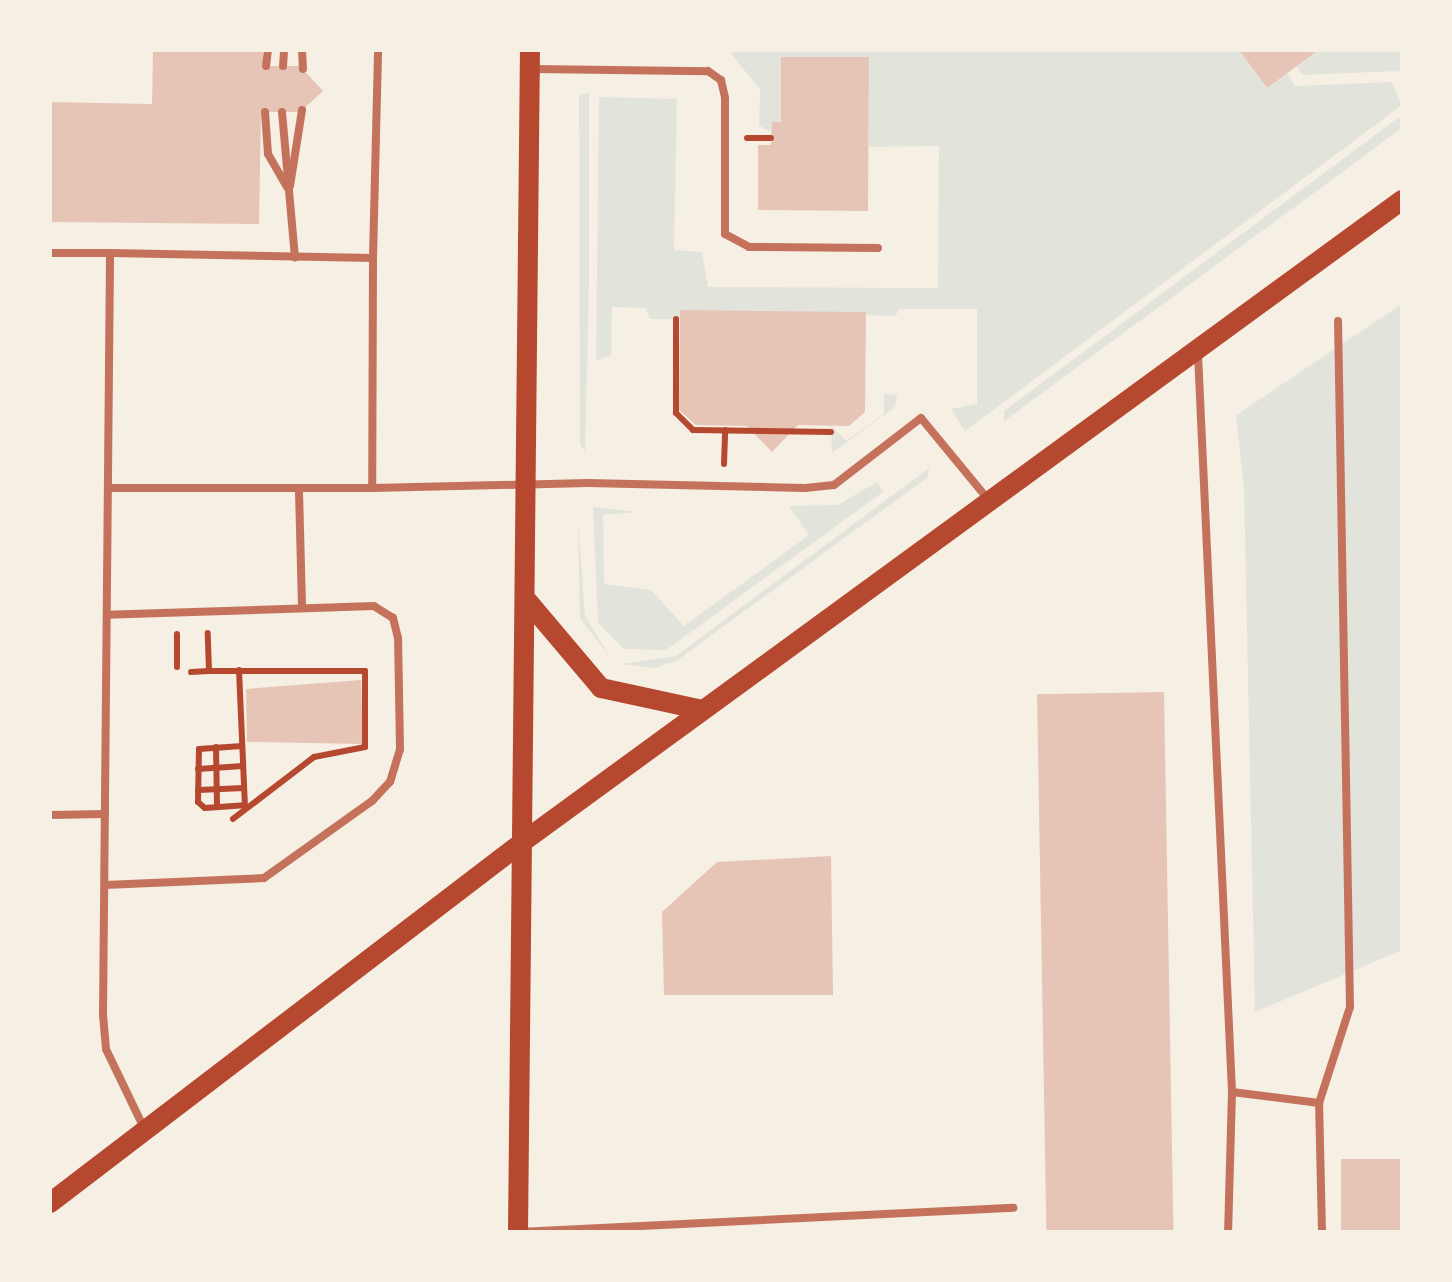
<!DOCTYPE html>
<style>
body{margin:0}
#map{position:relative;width:1452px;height:1282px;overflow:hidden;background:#f6efe4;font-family:Mulish,sans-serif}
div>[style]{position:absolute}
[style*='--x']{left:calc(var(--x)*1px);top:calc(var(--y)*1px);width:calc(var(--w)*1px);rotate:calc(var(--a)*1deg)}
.green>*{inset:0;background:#e2e4dc}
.building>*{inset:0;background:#e6c5b7;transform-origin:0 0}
.path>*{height:6px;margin:-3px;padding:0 3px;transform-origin:3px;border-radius:3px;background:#b5482f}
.service>*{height:8px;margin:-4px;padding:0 4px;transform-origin:4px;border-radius:4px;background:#c5725c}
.secondary>*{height:20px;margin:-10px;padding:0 10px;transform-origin:10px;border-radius:10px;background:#b5482f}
span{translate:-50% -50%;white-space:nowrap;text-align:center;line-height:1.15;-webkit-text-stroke:9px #f6efe4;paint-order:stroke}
.frame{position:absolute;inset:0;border:52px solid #f6efe4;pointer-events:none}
</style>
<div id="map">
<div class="green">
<i style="clip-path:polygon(728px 50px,1239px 50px,1267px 88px,1287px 73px,1295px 86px,1392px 82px,1402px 105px,965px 431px,951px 409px,977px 404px,977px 309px,900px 309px,895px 316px,681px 310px,680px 319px,650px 319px,646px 308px,612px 307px,611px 356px,596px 360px,599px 97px,677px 99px,674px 250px,702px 252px,708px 287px,938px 288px,939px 146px,869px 147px,869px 57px,781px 57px,781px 122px,772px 122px,771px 131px,759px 126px,760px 89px)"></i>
<i style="clip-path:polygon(1319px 50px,1402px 50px,1402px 76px,1397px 71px,1302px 75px,1297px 67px)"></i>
<i style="clip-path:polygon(589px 92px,589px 287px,585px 451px,580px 445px,579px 96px)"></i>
<i style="clip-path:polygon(1402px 115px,1402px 128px,1004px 421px,1004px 411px)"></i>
<i style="clip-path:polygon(1402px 304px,1402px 950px,1255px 1012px,1244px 488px,1236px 415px)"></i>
<i style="clip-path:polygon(884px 394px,897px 395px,895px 407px,832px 453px,831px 425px,846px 441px,884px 414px)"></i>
<i style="clip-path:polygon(929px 468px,928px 477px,676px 661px,655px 668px,621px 664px,676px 656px)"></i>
<i style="clip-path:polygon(877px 482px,883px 492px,666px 650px,624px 649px,598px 623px,593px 507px,638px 512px,603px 515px,604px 584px,651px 590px,684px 626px,809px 535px,789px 506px,838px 505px)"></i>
<i style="clip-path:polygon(578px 519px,585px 616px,611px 659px,580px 618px)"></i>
</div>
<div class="building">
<i style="clip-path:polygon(153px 50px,263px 50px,263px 66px,300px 66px,323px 91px,300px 112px,261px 112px,259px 224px,50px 222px,50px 102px,152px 104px)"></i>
<i style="clip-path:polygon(1239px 50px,1319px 50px,1267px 88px)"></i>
<i style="clip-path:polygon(781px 57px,869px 57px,868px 211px,758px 210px,758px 145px,771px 145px,772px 122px,781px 122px)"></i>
<i style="clip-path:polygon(680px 310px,866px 312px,865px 412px,849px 426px,798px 425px,772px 452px,747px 426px,696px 425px,679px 410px)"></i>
<i style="clip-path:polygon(361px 680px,363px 744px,247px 742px,246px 689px)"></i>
<i style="left:1164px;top:692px;width:540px;height:127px;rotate:89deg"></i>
<i style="clip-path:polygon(831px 856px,833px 995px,664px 995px,662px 912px,717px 862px)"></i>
<i style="left:1402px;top:1159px;width:73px;height:61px;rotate:90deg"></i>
</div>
<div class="path">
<i style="--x:747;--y:138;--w:24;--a:0"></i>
<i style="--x:676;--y:319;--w:94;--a:90"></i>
<i style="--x:676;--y:413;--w:24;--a:45"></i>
<i style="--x:693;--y:430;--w:138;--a:0.8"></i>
<i style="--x:724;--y:464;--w:34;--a:-88"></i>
<i style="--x:177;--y:634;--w:33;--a:90"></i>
<i style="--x:239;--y:670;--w:139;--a:87.5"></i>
<i style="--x:209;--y:671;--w:156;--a:0"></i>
<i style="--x:365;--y:671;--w:76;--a:90"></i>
<i style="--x:365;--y:747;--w:52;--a:168.9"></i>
<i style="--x:314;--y:757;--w:102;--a:142.6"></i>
<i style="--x:191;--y:672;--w:18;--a:-3"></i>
<i style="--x:209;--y:671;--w:38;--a:-92"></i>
<i style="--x:242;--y:746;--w:43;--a:176"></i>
<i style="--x:199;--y:749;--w:53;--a:91.1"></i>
<i style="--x:198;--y:802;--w:9;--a:41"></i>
<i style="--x:205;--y:808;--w:39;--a:-4"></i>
<i style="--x:216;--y:747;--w:60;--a:89"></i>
<i style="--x:198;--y:769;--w:45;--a:-3.8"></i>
<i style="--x:198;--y:790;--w:46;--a:-2.5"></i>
</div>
<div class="service">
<i style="--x:302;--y:50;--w:19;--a:87"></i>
<i style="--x:266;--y:66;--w:16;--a:-83"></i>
<i style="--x:283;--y:66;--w:16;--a:-86"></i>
<i style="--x:534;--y:69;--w:174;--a:0.7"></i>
<i style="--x:708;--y:71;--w:16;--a:35"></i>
<i style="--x:721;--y:80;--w:18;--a:77"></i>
<i style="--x:725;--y:98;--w:136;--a:90"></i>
<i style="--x:725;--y:234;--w:27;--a:28"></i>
<i style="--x:749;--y:247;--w:129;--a:0.4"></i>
<i style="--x:265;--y:112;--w:42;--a:85.9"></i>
<i style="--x:268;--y:154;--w:38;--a:60"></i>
<i style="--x:282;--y:112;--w:146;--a:84.9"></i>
<i style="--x:290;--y:186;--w:77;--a:-81"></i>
<i style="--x:50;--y:253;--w:60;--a:0"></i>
<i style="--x:373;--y:258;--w:208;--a:-88.6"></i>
<i style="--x:1198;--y:354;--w:739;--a:87.36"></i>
<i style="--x:1232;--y:1092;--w:140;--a:91.6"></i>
<i style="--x:108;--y:488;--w:264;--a:0"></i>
<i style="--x:299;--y:491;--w:117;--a:88.5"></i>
<i style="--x:50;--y:815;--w:55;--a:-1"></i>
<i style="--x:105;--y:885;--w:159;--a:-2.5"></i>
<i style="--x:264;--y:878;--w:133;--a:-35.5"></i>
<i style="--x:372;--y:801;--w:26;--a:-47"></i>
<i style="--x:390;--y:782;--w:34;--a:-73"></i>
<i style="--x:400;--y:749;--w:111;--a:-91"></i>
<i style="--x:398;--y:638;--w:21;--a:-104"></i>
<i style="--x:393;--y:618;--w:22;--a:-148"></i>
<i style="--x:374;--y:606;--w:267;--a:178.1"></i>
<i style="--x:1232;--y:1092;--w:88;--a:7.2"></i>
<i style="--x:143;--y:1126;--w:85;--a:-115.7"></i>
<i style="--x:106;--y:1049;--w:34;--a:-95"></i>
<i style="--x:103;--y:1015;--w:762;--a:-89.47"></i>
<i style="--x:110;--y:253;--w:263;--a:1.1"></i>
<i style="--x:373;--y:258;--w:230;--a:90.2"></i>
<i style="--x:372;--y:488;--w:216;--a:-1.3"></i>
<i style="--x:588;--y:483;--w:217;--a:1.3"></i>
<i style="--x:805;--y:488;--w:29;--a:-6"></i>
<i style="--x:834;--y:485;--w:110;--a:-37.6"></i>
<i style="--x:921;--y:418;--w:104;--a:50.5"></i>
<i style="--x:519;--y:1232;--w:495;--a:-2.8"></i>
<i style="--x:1322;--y:1232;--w:129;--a:-91.3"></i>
<i style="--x:1319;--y:1103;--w:101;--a:-72.1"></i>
<i style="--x:1350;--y:1007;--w:686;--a:-91"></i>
</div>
<div class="secondary">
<i style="--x:525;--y:598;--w:118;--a:49.8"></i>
<i style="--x:601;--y:688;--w:104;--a:12.2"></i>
<i style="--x:50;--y:1203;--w:596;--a:-37.37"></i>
<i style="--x:524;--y:841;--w:1087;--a:-36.13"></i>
<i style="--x:518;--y:1232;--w:1182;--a:-89.42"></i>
</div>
<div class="frame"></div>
</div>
